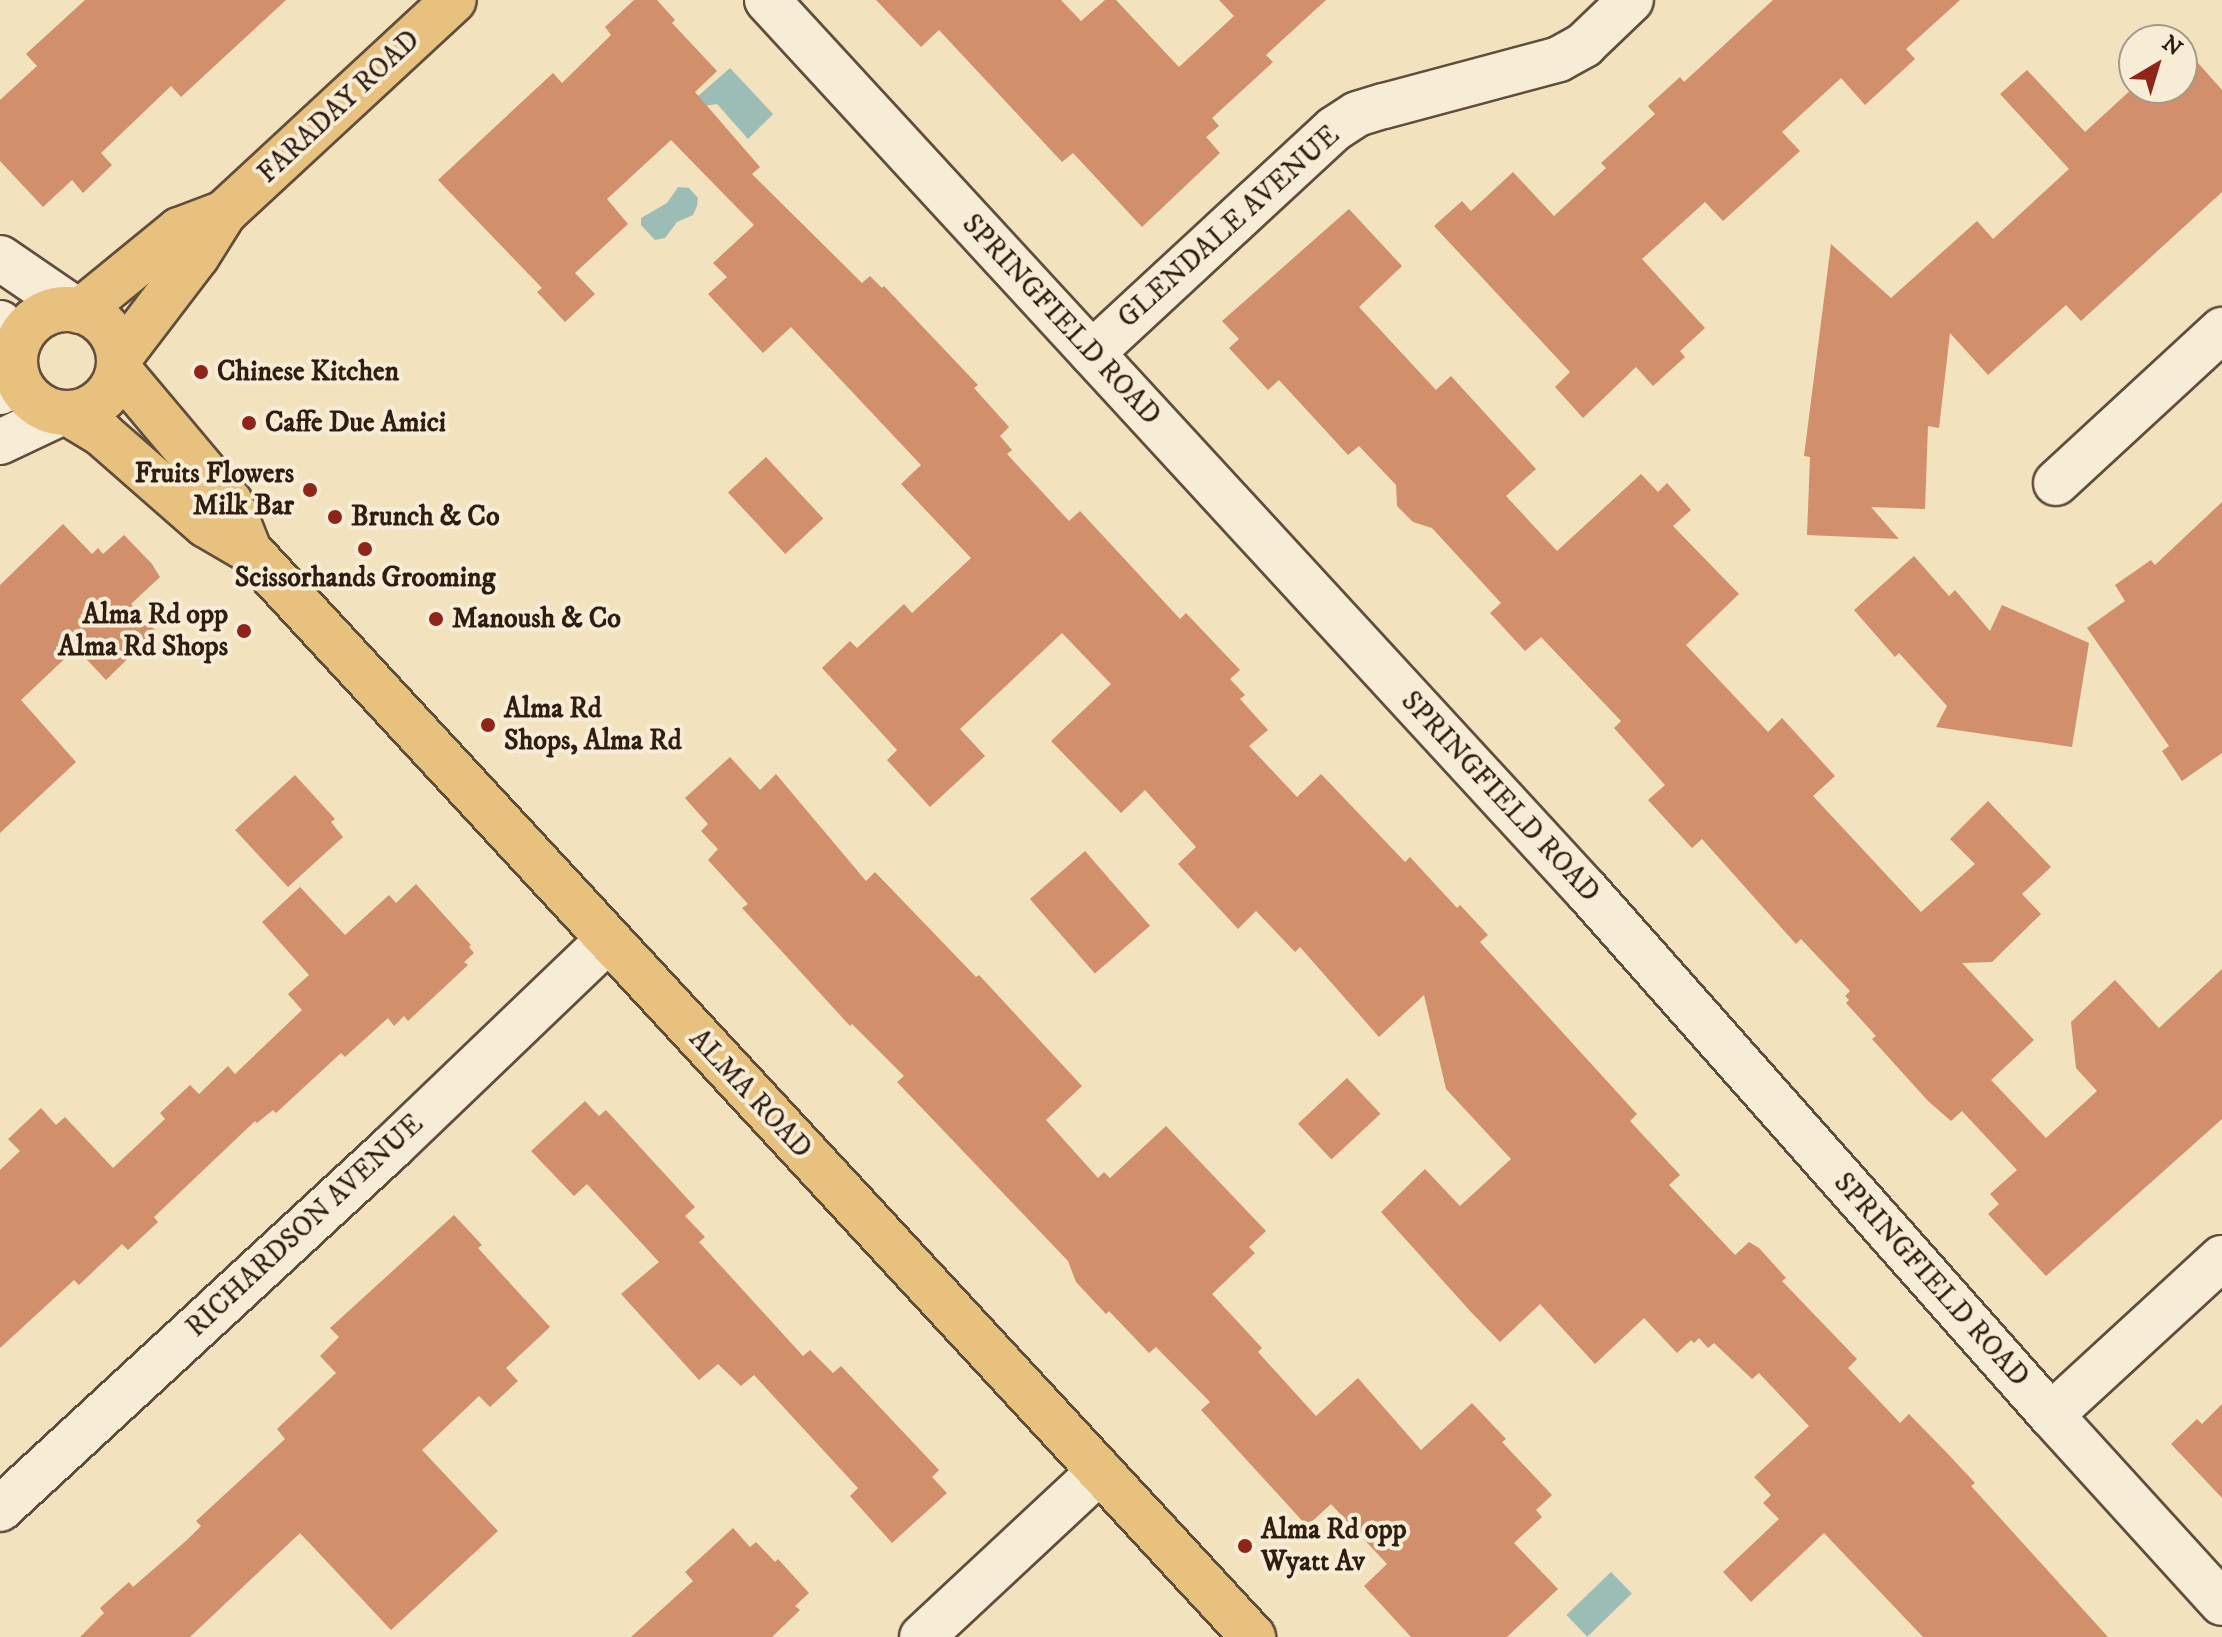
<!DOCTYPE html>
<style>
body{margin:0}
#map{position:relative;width:2222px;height:1637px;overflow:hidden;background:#f2e2be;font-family:"IM FELL DW Pica",serif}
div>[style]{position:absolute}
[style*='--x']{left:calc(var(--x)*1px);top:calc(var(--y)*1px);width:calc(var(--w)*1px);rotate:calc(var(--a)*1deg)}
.water>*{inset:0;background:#9cbdb6;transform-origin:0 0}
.building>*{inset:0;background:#d1906b;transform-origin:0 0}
.roads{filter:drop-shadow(2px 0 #604e3d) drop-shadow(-2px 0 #604e3d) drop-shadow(0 2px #604e3d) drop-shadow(0 -2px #604e3d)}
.minor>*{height:44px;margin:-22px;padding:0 22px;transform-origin:22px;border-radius:22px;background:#f7ecd5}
.major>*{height:44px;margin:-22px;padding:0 22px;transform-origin:22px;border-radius:22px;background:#e9c17f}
.major>.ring{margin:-22px;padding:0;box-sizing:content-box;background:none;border:44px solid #e9c17f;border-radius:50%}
.dots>*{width:22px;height:22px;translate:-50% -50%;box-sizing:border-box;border:4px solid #f7ecd5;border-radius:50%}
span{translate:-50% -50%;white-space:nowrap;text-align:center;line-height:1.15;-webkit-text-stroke:8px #f7ecd5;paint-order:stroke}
.street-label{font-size:28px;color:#301d12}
.poi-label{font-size:28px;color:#301d12;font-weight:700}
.left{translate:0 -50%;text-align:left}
.right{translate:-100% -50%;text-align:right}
.north{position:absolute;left:2118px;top:24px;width:80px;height:80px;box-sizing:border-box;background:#f7ecd5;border:2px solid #a79987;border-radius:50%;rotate:38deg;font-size:22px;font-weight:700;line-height:32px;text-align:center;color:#301d12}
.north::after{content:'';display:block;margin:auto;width:28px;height:36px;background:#8f2418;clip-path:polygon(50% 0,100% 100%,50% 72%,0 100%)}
</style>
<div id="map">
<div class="water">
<i style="clip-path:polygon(730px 68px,773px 114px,748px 139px,717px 104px,704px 106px,697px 97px)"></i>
<i style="clip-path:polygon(678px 187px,689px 188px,698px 198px,697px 206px,693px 215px,677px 222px,665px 238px,655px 240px,641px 225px,641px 218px,667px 203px)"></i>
<i style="left:1611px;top:1572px;width:30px;height:62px;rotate:46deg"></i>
</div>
<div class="building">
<i style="clip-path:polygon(85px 0,286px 0,181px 97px,171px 86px,101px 153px,112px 165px,83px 193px,72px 180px,43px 207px,0 161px,0 100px,37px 66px,26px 54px)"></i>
<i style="clip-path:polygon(634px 0,657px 0,675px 20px,672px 23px,717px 71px,695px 92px,760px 167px,752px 174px,862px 283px,870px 276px,882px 288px,884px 286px,978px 385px,974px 388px,1009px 427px,1000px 436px,1012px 450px,1007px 454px,1069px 521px,1080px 511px,1180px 619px,1186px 613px,1240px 670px,1230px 679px,1245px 695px,1240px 699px,1268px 730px,1249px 746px,1297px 797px,1321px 774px,1405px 862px,1410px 857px,1457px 908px,1460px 905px,1488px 935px,1480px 942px,1637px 1114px,1630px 1121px,1680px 1175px,1669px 1185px,1735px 1255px,1749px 1242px,1759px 1248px,1786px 1278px,1782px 1281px,1857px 1359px,1848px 1368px,1900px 1423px,1909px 1414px,1947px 1453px,1975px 1483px,1971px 1486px,2108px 1637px,1923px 1637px,1824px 1533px,1751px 1602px,1723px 1572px,1779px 1519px,1763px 1503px,1771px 1495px,1754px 1477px,1809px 1426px,1759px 1373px,1752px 1379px,1714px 1343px,1708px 1348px,1699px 1338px,1694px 1343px,1691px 1340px,1677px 1353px,1644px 1318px,1595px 1364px,1540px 1304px,1500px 1342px,1471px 1312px,1381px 1212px,1425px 1169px,1460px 1206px,1511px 1159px,1446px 1089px,1424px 995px,1379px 1037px,1300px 947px,1295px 952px,1256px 911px,1238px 929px,1178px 864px,1196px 847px,1145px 790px,1121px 813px,1051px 741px,1111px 684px,1062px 633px,960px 729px,985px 756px,930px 807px,887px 760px,897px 750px,822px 668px,850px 641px,857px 648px,904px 604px,912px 613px,971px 558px,901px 484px,921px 465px,791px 327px,763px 353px,708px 294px,727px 277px,713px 263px,754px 225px,671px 140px,607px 199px,628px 224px,575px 273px,595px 294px,565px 322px,537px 292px,542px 288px,438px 180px,553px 73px,562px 83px,611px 35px,605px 27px)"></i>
<i style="clip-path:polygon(876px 0,1061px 0,1081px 21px,1105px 0,1116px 0,1179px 67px,1234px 16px,1219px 0,1326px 0,1266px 55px,1273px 62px,1212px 118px,1219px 126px,1206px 137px,1220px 153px,1142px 227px,1073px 153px,1062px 162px,939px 30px,921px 47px)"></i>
<i style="clip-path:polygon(1773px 0,1960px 0,1906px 49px,1915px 59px,1865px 105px,1841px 78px,1782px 132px,1800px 151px,1723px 221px,1705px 202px,1642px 259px,1705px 328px,1680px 351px,1685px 357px,1653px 386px,1636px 367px,1583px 418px,1555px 387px,1570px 372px,1434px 226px,1462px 201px,1471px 211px,1513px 172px,1554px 216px,1606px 168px,1601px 163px,1655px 114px,1648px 106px,1680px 77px,1684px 82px)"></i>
<i style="clip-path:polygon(2182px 45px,2222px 90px,2222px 192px,2081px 321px,2066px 305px,1988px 375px,1950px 333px,1939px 428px,1928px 426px,1925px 509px,1871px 507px,1899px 539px,1807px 535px,1810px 457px,1804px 456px,1831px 244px,1891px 298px,1977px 221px,1993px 239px,2069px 169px,2000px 94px,2027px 70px,2085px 132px,2134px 87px,2182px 88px)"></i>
<i style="clip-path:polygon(1349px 209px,1402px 266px,1359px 307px,1436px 390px,1451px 376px,1536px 469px,1506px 496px,1557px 551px,1641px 474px,1658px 492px,1667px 483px,1691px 510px,1673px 526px,1739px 594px,1686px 645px,1768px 732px,1782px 718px,1835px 776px,1813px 796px,1921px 912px,1975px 864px,1950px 839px,1988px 801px,2051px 867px,2022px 894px,2041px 914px,1992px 962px,1962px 963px,2034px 1040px,1991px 1080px,2046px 1138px,2097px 1091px,2076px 1068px,2071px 1022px,2115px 980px,2159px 1028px,2222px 969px,2222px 1119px,2046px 1276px,1988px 1214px,1999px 1204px,1990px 1194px,2017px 1170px,1962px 1111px,1951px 1121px,1928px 1101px,1872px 1039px,1876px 1036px,1846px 1003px,1849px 1000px,1845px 996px,1850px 991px,1801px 939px,1796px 944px,1702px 839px,1692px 848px,1648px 800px,1665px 785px,1614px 728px,1621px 721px,1541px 637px,1525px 651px,1490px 613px,1501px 603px,1432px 528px,1413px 522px,1397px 506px,1396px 485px,1359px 446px,1348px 455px,1279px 380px,1268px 390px,1229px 348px,1239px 339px,1222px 321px)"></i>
<i style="left:766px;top:457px;width:84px;height:52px;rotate:47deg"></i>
<i style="clip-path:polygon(2222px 502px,2222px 753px,2182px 781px,2162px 751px,2169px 746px,2087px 628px,2125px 601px,2115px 585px,2151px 560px,2155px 565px)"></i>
<i style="clip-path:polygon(63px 524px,92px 554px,98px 548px,103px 554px,124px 535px,152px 564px,160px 577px,131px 604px,156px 631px,106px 680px,76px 648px,21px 700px,76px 762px,0 833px,0 585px)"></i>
<i style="clip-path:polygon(1914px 556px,1949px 596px,1955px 590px,1990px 631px,2002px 605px,2089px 643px,2072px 747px,1936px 727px,1947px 706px,1899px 653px,1895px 657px,1854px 610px)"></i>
<i style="clip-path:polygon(730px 757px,760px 790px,776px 774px,866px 881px,875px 872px,976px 977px,979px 975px,1082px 1086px,1046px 1120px,1098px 1178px,1104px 1172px,1110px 1178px,1166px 1126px,1266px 1231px,1249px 1247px,1255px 1253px,1212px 1294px,1262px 1348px,1258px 1352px,1316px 1416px,1358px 1378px,1421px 1450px,1472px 1403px,1506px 1439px,1502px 1442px,1552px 1495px,1536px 1510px,1542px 1517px,1514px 1543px,1558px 1589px,1507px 1637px,1411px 1637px,1364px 1586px,1387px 1564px,1331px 1504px,1307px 1526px,1201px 1410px,1210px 1402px,1156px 1347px,1149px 1353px,1109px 1311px,1106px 1314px,1076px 1282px,1068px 1261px,897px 1082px,904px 1076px,852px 1024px,850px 1026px,742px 908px,748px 904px,708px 860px,718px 849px,701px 831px,708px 824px,685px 798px)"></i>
<i style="clip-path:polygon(295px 775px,335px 819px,331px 822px,343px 837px,288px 887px,235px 830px)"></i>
<i style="left:1085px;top:851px;width:99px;height:73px;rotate:49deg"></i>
<i style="clip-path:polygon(416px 884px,471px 945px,469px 947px,474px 953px,464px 962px,468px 965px,408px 1021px,404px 1016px,394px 1026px,388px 1018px,345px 1057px,341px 1053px,276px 1113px,273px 1110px,257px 1123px,255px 1121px,154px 1217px,158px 1222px,128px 1250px,122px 1244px,79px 1285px,74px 1280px,0 1348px,0 1170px,20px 1151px,8px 1139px,41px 1108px,56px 1125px,65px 1117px,113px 1168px,165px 1119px,160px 1113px,190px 1085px,199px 1094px,228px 1066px,235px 1074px,302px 1010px,288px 994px,309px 975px,262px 922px,300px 887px,345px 935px,389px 895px,396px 903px)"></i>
<i style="left:1347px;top:1078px;width:49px;height:67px;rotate:47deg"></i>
<i style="clip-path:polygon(585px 1101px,599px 1116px,606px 1110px,695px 1207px,685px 1216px,705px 1237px,699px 1242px,803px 1356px,810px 1350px,833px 1373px,841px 1366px,939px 1470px,932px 1477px,947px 1493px,892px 1543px,850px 1496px,858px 1488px,754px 1375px,741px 1386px,718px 1364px,699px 1380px,621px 1294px,659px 1262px,587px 1184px,574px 1196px,531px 1151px)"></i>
<i style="clip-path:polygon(454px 1215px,482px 1245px,478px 1248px,550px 1327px,506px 1368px,518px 1381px,490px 1407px,479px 1396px,422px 1450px,498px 1531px,391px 1630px,300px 1533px,190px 1637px,80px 1637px,104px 1613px,100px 1608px,129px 1582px,133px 1587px,187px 1540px,201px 1526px,196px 1521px,285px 1439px,277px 1429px,336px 1373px,320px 1356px,339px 1337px,330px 1328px)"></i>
<i style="clip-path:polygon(2222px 1404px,2222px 1498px,2171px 1444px,2197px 1419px,2202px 1424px)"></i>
<i style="clip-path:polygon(733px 1528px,750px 1547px,756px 1542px,775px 1562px,778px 1559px,809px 1593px,795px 1606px,800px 1610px,772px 1637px,631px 1637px,693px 1581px,685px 1572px)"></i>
</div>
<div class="roads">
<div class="minor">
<i style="--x:767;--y:0;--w:1211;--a:47.38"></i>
<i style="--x:1587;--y:891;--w:700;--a:48.48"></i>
<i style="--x:2051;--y:1415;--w:254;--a:47.7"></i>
<i style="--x:0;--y:258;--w:88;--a:34.4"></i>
<i style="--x:0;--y:323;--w:34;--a:64"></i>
<i style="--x:1092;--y:353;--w:330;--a:-42.8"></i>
<i style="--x:1334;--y:129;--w:27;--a:-33"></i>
<i style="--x:1357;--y:114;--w:28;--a:-17"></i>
<i style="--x:1384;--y:106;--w:181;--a:-15"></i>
<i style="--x:1559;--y:59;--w:29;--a:-29"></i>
<i style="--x:1584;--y:45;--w:65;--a:-43.8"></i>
<i style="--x:0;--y:392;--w:33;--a:-65"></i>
<i style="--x:0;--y:442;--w:65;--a:-25.4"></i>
<i style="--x:2056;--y:483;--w:226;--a:-42.7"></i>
<i style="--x:2051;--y:1415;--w:232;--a:-42.6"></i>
<i style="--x:0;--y:1509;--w:534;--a:-42.72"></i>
<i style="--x:392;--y:1147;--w:299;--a:-43.8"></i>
<i style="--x:922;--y:1637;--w:243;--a:-43"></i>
</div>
<div class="major">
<i class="ring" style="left:15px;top:309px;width:60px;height:60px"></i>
<i style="--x:80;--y:311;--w:128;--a:-39.3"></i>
<i style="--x:179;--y:230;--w:48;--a:-20.7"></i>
<i style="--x:120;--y:357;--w:127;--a:-52.7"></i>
<i style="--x:197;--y:256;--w:51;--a:-57.9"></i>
<i style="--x:224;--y:213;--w:313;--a:-42.8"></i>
<i style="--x:119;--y:370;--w:172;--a:49.9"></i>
<i style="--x:230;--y:502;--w:52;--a:68.4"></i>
<i style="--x:69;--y:414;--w:39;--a:31"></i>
<i style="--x:102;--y:434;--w:138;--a:41.2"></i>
<i style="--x:206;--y:525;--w:50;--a:30.2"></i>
<i style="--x:249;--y:550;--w:1480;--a:47.27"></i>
</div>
</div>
<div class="dots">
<i style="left:201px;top:372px;background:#8f2418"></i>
<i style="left:249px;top:423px;background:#8f2418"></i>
<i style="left:310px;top:490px;background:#8f2418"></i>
<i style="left:335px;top:517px;background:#8f2418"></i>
<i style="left:365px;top:549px;background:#8f2418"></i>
<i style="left:436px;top:619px;background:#8f2418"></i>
<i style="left:244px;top:631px;background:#8f2418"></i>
<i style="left:488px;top:725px;background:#8f2418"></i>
<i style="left:1245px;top:1546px;background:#8f2418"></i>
</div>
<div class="street-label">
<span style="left:339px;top:107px;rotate:-43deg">FARADAY ROAD</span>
<span style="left:1229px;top:227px;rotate:-42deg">GLENDALE AVENUE</span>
<span style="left:1061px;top:320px;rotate:47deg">SPRINGFIELD ROAD</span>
<span style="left:1500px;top:797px;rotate:47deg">SPRINGFIELD ROAD</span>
<span style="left:750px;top:1094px;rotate:47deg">ALMA ROAD</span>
<span style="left:305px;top:1226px;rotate:-43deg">RICHARDSON AVENUE</span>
<span style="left:1931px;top:1280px;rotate:48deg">SPRINGFIELD ROAD</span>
</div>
<div class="poi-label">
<span class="left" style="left:217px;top:372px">Chinese Kitchen</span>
<span class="left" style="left:265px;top:423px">Caffe Due Amici</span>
<span class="right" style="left:294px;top:490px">Fruits Flowers<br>Milk Bar</span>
<span class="left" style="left:351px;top:517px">Brunch &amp; Co</span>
<span style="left:365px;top:578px">Scissorhands Grooming</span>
<span class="right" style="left:228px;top:631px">Alma Rd opp<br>Alma Rd Shops</span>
<span class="left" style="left:452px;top:619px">Manoush &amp; Co</span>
<span class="left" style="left:504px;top:725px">Alma Rd<br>Shops, Alma Rd</span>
<span class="left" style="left:1261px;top:1546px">Alma Rd opp<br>Wyatt Av</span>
</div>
<div class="north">N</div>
</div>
